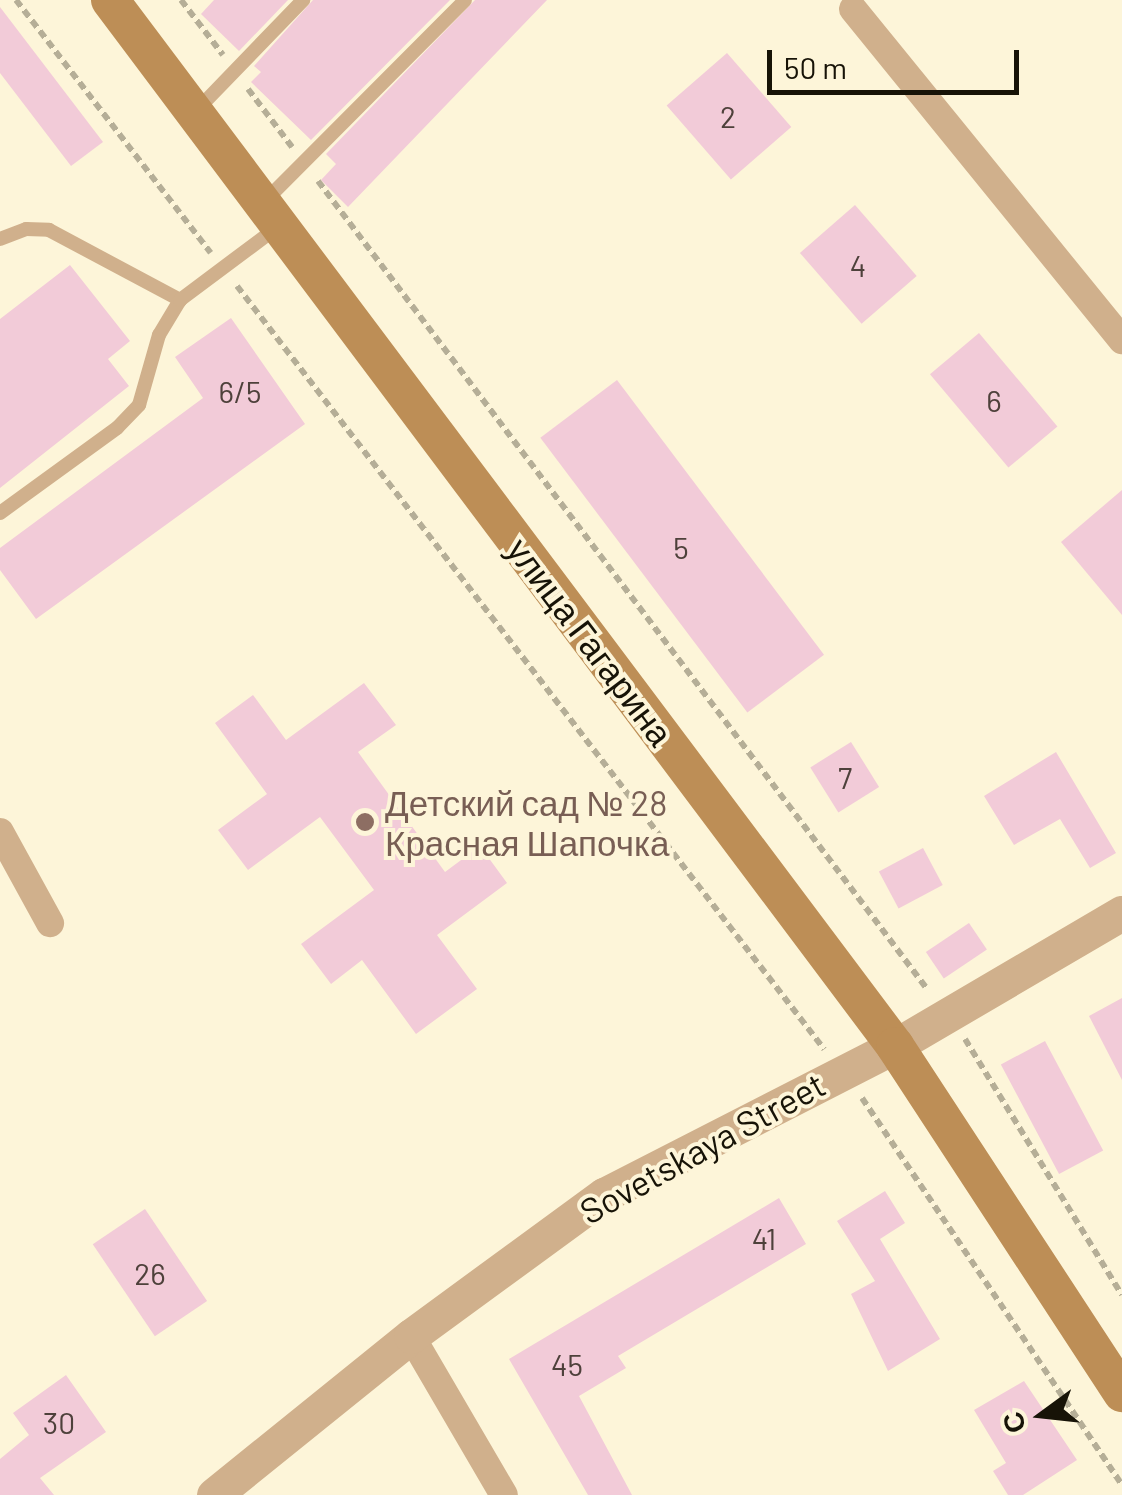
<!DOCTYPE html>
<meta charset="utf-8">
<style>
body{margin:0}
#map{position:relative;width:1122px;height:1495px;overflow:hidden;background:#fdf5d9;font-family:Barlow,sans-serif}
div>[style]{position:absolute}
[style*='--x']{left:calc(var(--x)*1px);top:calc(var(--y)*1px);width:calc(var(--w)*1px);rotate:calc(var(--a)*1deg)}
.building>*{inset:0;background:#f2cbd8;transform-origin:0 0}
.path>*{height:6px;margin-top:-3px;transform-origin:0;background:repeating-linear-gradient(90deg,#b5ae97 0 8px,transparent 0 13px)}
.service>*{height:14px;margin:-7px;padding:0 7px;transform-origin:7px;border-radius:7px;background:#d0b08c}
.minor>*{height:28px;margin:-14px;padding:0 14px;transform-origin:14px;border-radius:14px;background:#d0b08c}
.tertiary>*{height:35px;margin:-17.5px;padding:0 17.5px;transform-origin:17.5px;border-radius:17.5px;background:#d0b08c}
.secondary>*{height:38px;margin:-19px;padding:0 19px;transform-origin:19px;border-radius:19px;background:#bd8e56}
.dots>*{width:28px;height:28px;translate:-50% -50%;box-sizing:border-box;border:5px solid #fdf5d9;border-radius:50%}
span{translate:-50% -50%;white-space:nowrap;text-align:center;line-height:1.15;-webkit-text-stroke:8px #fdf5d9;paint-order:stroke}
.number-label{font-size:30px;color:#4e413b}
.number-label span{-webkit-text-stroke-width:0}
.street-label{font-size:35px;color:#171307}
.education-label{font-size:35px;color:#785e54}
.left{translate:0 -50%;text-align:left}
.north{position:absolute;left:992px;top:1365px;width:100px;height:100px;-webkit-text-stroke:8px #fdf5d9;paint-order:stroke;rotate:255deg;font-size:28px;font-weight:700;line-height:40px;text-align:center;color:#171307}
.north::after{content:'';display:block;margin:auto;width:35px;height:45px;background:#171307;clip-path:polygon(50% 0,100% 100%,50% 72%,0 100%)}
.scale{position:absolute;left:767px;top:50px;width:252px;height:45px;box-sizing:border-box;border:5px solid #171307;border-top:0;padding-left:12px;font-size:30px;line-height:35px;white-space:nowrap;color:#171307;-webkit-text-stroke:8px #fdf5d9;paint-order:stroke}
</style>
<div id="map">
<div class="building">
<i style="clip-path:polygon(214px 0,288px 0,239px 51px,201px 14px)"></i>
<i style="clip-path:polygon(313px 0,450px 0,311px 140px,251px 82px,261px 72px,254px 66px)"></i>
<i style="clip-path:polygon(475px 0,547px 0,348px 207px,321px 180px,336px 164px,326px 154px)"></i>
<i style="clip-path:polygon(0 7px,103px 142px,71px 166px,0 73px)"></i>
<i style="left:727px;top:53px;width:98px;height:80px;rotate:49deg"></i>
<i style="left:855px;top:205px;width:94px;height:73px;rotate:49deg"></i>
<i style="clip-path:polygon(70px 265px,130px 341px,108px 359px,129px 386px,0 488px,0 319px)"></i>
<i style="clip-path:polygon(231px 318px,305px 424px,36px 619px,0 570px,0 548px,203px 398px,175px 357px)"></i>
<i style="left:979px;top:333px;width:122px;height:64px;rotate:50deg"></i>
<i style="left:617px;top:380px;width:344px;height:96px;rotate:53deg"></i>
<i style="clip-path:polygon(1122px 490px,1122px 615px,1061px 542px)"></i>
<i style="clip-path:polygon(364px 683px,396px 725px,358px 752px,445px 872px,480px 846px,507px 883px,437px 935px,477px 989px,416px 1034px,362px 960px,331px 984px,301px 944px,374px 890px,320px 817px,248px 870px,218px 830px,267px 794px,215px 723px,253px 695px,286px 740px)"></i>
<i style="left:851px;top:742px;width:53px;height:48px;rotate:58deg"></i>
<i style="clip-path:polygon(1056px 752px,1116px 853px,1090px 868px,1060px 819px,1014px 845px,984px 796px)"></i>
<i style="left:923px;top:848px;width:42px;height:50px;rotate:62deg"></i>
<i style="left:969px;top:923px;width:32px;height:52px;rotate:56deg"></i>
<i style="clip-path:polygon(1122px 998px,1122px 1080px,1089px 1016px)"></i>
<i style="left:1045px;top:1041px;width:124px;height:50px;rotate:62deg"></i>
<i style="clip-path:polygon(885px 1191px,905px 1223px,880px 1239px,940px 1339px,888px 1371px,851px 1294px,875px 1281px,837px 1221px)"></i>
<i style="clip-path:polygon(779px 1198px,806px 1244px,618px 1356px,626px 1368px,579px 1396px,632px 1495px,588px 1495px,509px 1359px)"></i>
<i style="left:145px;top:1209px;width:111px;height:63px;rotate:56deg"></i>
<i style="clip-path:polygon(66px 1375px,106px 1432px,40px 1478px,54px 1495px,0 1495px,0 1459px,29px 1435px,13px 1413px)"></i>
<i style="clip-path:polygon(1024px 1381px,1077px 1460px,1023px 1495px,1008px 1495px,993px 1471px,1006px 1463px,974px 1410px)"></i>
</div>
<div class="path">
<i style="--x:16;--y:0;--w:319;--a:52.4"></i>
<i style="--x:181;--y:0;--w:69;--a:52.6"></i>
<i style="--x:248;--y:89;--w:73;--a:52.8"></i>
<i style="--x:318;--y:181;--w:1012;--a:52.99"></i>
<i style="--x:237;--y:286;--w:963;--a:52.43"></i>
<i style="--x:965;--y:1039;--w:300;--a:58.5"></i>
<i style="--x:862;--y:1098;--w:466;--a:56.1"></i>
</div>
<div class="service">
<i style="--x:195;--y:112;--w:156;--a:-46"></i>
<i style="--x:263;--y:203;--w:286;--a:-45.1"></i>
<i style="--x:0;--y:239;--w:28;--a:-21"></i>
<i style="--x:26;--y:229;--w:23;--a:2"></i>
<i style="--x:49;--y:230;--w:149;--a:28.1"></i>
<i style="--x:0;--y:513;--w:145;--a:-36"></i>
<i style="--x:117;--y:428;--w:32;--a:-46"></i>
<i style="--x:139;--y:405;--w:73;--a:-74.1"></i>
<i style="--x:159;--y:335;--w:41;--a:-59"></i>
<i style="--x:180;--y:300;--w:124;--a:-36.8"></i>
</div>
<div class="minor">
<i style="--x:853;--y:9;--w:427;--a:50.9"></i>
<i style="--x:0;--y:832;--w:104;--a:61.2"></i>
<i style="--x:411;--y:1336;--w:184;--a:59.7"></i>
</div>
<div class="tertiary">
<i style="--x:214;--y:1495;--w:253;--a:-38.9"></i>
<i style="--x:411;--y:1336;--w:239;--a:-36.2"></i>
<i style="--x:604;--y:1195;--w:327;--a:-27.1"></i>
<i style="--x:895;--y:1046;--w:263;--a:-30.4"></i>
</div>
<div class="secondary">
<i style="--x:110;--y:0;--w:1308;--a:53.11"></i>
<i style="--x:895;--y:1046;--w:415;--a:56.8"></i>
</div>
<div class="dots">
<i style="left:365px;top:822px;background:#8d6e63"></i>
</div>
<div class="number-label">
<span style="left:728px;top:116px">2</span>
<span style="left:858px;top:265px">4</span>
<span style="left:240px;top:391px">6/5</span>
<span style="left:994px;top:400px">6</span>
<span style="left:681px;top:547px">5</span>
<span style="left:845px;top:777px">7</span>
<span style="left:764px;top:1238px">41</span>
<span style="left:150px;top:1273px">26</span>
<span style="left:567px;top:1364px">45</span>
<span style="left:59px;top:1422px">30</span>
</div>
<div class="street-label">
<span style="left:591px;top:641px;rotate:53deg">улица Гагарина</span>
<span style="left:702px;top:1147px;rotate:-29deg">Sovetskaya Street</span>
</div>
<div class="education-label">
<span class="left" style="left:385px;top:822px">Детский сад № 28<br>Красная Шапочка</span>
</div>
<div class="north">С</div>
<div class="scale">50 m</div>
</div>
